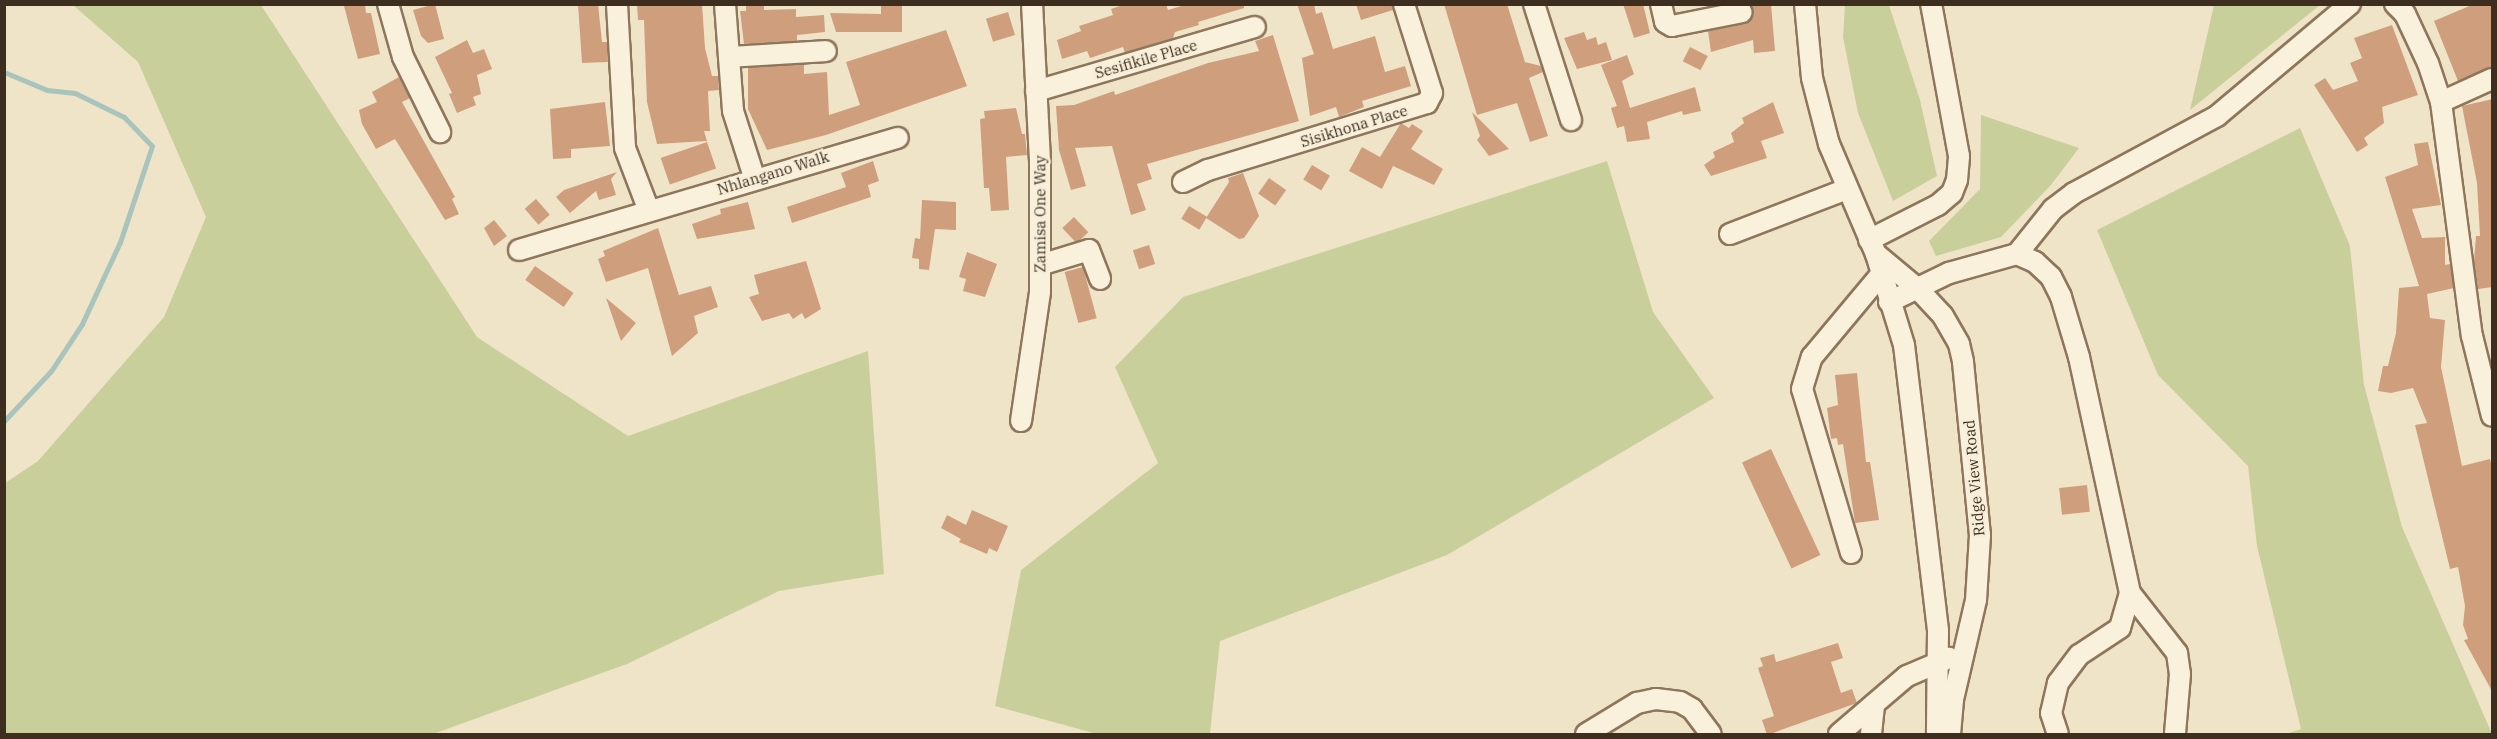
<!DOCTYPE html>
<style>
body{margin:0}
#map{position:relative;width:2497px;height:739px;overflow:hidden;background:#f0e4c8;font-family:"IBM Plex Serif",serif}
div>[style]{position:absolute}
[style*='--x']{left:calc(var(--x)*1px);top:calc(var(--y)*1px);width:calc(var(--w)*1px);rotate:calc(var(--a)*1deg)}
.green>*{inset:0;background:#c9cf9b}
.stream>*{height:5px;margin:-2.5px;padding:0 2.5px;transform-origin:2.5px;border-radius:2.5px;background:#a9c4bc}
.building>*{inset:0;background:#cf9f7d;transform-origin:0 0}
.roads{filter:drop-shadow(2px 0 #8d765c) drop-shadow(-2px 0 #8d765c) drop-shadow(0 2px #8d765c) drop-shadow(0 -2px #8d765c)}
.minor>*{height:20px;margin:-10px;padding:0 10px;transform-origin:10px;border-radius:10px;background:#faf1dc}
span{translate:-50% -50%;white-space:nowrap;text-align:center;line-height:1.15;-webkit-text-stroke:5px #f7eed8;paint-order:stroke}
.street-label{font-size:15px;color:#3d2e20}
.frame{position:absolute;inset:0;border:6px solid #3d2e20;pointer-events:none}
</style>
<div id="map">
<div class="green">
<i style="clip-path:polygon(73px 5px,261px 5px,477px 337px,628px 436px,868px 351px,884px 574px,779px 591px,627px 664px,433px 734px,5px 734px,5px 483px,38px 461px,164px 317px,206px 217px,138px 62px)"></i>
<i style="clip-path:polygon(1845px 5px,1889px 5px,1920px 100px,1937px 176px,1893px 201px,1858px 113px,1843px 37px)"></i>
<i style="clip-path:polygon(2214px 5px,2320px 5px,2190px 110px)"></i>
<i style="clip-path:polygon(1981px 115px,2079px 148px,2051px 185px,2001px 237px,1936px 256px,1929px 241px,1980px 189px)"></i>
<i style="clip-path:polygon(2300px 128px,2350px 246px,2364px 385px,2402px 527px,2492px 734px,2286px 734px,2301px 729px,2257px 546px,2248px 466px,2158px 375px,2097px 230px)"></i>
<i style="clip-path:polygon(1607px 161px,1653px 312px,1714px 398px,1447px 555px,1220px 641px,1210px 733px,1097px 734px,995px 706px,1021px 570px,1158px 463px,1115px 367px,1183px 297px)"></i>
</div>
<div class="stream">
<i style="--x:4;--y:72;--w:47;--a:22.7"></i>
<i style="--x:47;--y:90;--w:28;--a:6"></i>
<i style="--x:75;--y:93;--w:55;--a:26.1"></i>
<i style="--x:124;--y:117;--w:40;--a:46"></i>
<i style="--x:152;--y:146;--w:101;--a:108.4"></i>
<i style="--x:120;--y:242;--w:90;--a:114.9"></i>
<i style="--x:82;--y:324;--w:56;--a:123.4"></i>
<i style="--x:51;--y:371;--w:69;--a:133.2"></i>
</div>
<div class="building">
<i style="clip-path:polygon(365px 4px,366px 13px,371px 13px,380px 54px,358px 59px,344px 6px)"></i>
<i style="clip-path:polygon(435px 4px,444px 39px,428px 43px,421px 36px,413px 10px)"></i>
<i style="clip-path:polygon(578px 4px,598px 4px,602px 42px,607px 42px,608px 62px,582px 63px)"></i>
<i style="clip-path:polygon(637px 4px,702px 4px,705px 48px,712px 76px,718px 76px,719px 90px,708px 91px,710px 131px,704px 131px,707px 141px,657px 144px,647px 102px,644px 20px,638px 20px)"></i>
<i style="clip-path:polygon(746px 4px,764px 4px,764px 10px,796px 9px,796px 17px,824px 15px,825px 32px,797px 35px,797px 41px,744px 44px,740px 11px,746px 11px)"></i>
<i style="clip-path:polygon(881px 4px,902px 4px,902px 32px,836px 32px,830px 13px,881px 14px)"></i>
<i style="clip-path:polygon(1126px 4px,1166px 4px,1168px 10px,1188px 4px,1244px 4px,1244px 8px,1198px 22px,1199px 25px,1175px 32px,1173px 38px,1125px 53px,1123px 47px,1090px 58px,1087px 51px,1062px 59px,1057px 40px,1081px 31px,1079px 26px,1113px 15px,1111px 9px)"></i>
<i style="clip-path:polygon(1297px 4px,1314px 4px,1316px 14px,1322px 12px,1333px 49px,1375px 36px,1385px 72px,1405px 66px,1411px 86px,1362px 101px,1364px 107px,1339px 117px,1336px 107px,1310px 116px,1302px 58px,1314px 54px)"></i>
<i style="clip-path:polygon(1356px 4px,1392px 4px,1393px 10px,1361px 20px)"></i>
<i style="clip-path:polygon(1444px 4px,1507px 4px,1525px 62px,1541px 66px,1543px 72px,1529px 78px,1548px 136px,1530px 142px,1517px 103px,1477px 115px)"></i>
<i style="clip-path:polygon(1623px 4px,1643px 4px,1650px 33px,1634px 38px)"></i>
<i style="clip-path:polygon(1771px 4px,1775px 51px,1754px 53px,1753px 40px,1711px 52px,1708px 31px,1745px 24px,1753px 16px,1752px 6px)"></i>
<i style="clip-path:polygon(2474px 4px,2493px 4px,2493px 67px,2458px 81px,2434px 21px)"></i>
<i style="left:1008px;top:12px;width:24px;height:23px;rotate:73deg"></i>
<i style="clip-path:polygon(2392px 25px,2418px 95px,2382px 107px,2384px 123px,2364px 138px,2368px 145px,2357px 152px,2314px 85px,2325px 78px,2333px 90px,2358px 81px,2350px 63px,2362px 58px,2354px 38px)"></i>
<i style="clip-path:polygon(946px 30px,967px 86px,826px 135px,767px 150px,748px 109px,748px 68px,804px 64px,804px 74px,827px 72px,829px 115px,860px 105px,846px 62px)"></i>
<i style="clip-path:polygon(1584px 32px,1587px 40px,1596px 37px,1598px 45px,1606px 42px,1612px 60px,1577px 69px,1564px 38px)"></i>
<i style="clip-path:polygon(1273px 35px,1299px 121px,1147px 164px,1152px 179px,1137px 184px,1146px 210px,1131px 215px,1112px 146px,1075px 148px,1086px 186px,1071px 190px,1059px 150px,1056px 106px,1074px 105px,1114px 91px,1115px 95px,1208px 63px,1259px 51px,1255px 41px)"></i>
<i style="clip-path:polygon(467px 40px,473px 53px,484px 49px,492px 69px,477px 75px,481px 94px,473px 97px,476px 105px,457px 113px,449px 94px,452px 93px,435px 57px)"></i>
<i style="left:1690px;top:47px;width:20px;height:16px;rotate:27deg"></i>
<i style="clip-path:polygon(1627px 55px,1634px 74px,1622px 81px,1630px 108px,1695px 87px,1701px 111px,1683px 115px,1682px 111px,1647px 122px,1650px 139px,1627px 142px,1624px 126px,1617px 128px,1611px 108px,1617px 106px,1601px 65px)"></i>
<i style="clip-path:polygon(399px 77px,410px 98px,402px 102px,455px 197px,452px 199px,459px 214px,445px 220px,395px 139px,376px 149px,362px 124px,359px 110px,377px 102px,372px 92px)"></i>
<i style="clip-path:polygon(2493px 99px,2493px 287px,2478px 289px,2474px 261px,2476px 236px,2480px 236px,2477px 183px,2462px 106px)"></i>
<i style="clip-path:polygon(605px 102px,610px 146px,571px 149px,571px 158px,553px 159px,550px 109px)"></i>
<i style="clip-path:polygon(1773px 102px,1784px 133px,1761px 141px,1767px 158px,1711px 176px,1704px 165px,1715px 157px,1713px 152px,1734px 142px,1731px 133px,1744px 123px,1742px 118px)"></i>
<i style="clip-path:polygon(1016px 108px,1022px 134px,1025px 134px,1027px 155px,1006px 157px,1009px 210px,991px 211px,989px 188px,984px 188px,980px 119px,985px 118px,984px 111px)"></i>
<i style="clip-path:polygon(1472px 112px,1509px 149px,1489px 156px,1477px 140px,1480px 136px)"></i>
<i style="clip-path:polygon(1401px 123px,1409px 128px,1412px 124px,1423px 131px,1411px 149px,1443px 169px,1434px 185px,1393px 166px,1382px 189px,1349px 171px,1362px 147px,1380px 157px)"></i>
<i style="left:707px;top:142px;width:28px;height:49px;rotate:71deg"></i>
<i style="clip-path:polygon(2428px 142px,2441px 205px,2412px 209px,2422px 238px,2445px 237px,2445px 265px,2450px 264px,2454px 288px,2427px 294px,2430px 318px,2445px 320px,2441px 367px,2462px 466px,2490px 459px,2493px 472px,2493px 693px,2464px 640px,2468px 639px,2463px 625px,2465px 606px,2458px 567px,2450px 569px,2415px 425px,2427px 423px,2413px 388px,2391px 393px,2378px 391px,2383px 366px,2388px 366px,2396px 333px,2399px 288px,2419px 286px,2385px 177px,2418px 165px,2414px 144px)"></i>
<i style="clip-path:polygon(873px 161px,879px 181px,868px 185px,871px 197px,792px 223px,787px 207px,846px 187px,841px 173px)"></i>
<i style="left:1312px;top:165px;width:21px;height:17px;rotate:31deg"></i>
<i style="clip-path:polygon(617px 172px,611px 179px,616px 195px,599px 200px,596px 191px,570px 213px,556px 197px,564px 190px)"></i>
<i style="clip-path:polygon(1243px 173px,1259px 216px,1244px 238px,1239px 239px,1206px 218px,1229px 182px,1228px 178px)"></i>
<i style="left:1269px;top:178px;width:21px;height:19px;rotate:35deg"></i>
<i style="left:536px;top:199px;width:21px;height:15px;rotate:49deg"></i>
<i style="clip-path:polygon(922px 200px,956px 202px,956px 230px,935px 229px,929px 270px,919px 269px,919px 259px,912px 258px,915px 238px,920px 239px)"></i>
<i style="clip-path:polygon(748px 202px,755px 229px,697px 239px,692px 224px,721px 214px,720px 209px)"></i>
<i style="left:1189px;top:206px;width:21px;height:15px;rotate:31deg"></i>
<i style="left:1074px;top:217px;width:21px;height:16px;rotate:47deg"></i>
<i style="clip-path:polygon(494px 220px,507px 236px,494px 246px,484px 228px)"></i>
<i style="clip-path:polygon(658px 228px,679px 295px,711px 286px,718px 307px,694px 316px,698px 333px,672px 356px,648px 268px,606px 282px,598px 259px,605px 256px,603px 251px)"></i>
<i style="left:1149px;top:245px;width:20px;height:17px;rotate:72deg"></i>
<i style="clip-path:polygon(967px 252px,997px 264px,985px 297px,963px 291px,966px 279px,959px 277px)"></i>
<i style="clip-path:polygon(806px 261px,821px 309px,805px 319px,802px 313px,793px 319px,789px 313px,762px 321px,749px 297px,759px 294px,754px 275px)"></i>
<i style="left:535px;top:266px;width:47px;height:17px;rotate:35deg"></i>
<i style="left:1083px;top:267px;width:53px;height:19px;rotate:75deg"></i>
<i style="clip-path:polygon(606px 298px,636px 323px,621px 341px,617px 330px)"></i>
<i style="clip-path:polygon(1857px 373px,1866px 462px,1870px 462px,1879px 520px,1855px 523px,1843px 444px,1838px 445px,1837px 438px,1831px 439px,1827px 408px,1838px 405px,1835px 375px)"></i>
<i style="left:1771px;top:449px;width:117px;height:32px;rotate:65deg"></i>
<i style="left:2087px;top:485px;width:27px;height:28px;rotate:84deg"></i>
<i style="clip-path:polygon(972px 510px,1008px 526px,997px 552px,989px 548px,987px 554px,959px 542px,961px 539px,941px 528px,947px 515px,966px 525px)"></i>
<i style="clip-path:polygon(1838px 643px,1843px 658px,1831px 662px,1841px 693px,1852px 689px,1857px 703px,1767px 735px,1762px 720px,1774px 716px,1758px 668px,1763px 666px,1760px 658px,1774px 654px,1776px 662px)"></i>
</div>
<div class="roads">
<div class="minor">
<i style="--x:388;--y:4;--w:55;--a:74.2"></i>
<i style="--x:403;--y:57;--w:84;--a:63.7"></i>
<i style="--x:617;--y:4;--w:144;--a:86.8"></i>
<i style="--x:625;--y:148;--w:67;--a:69.1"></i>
<i style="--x:725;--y:4;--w:107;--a:85.7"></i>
<i style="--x:733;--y:111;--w:72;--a:72.3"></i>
<i style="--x:1534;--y:4;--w:122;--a:72.3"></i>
<i style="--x:1661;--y:4;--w:18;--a:77"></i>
<i style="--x:1665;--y:22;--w:8;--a:30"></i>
<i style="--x:1672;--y:26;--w:71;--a:-11.3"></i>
<i style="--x:1805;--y:4;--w:74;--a:84.6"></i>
<i style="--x:1812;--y:78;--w:68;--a:75.6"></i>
<i style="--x:1829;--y:144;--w:120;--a:66.9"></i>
<i style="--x:1876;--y:254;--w:95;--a:72.9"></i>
<i style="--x:1904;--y:345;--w:288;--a:83.2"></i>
<i style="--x:1938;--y:631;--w:103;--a:90.6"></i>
<i style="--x:2395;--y:4;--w:14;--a:45"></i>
<i style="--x:2405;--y:14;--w:54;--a:64.9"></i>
<i style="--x:2428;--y:63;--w:41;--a:71.6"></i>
<i style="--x:2441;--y:102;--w:236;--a:82.5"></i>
<i style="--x:2472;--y:336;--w:82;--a:76"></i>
<i style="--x:729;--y:57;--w:97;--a:-3.5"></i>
<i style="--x:1036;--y:91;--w:228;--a:-16.3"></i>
<i style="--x:2441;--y:102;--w:56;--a:-24.3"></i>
<i style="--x:1183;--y:182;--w:28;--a:-26"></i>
<i style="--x:1208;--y:170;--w:229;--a:-17"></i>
<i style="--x:1427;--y:103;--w:11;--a:-63"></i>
<i style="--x:1432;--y:93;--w:93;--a:-107.5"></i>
<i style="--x:1730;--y:234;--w:125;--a:-21"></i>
<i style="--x:1869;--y:240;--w:77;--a:-26.9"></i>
<i style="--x:1938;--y:205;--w:18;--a:-41"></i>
<i style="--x:1952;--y:193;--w:14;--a:-69"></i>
<i style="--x:1957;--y:180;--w:24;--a:-85"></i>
<i style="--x:1959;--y:156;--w:155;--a:-100.4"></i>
<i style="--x:519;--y:250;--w:395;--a:-16.5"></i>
<i style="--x:1876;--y:254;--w:53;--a:39.7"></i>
<i style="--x:1917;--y:288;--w:38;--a:47"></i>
<i style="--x:1943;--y:316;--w:32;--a:60"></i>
<i style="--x:1959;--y:344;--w:18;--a:77"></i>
<i style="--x:1963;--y:362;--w:174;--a:84.4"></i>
<i style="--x:1980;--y:535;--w:65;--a:93.5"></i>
<i style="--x:1976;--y:600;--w:103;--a:103"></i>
<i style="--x:1953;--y:700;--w:34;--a:95"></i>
<i style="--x:2017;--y:254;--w:58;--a:-51.3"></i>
<i style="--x:2053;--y:209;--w:26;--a:-37"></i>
<i style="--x:2074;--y:193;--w:162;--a:-28.3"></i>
<i style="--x:2217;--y:116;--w:174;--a:-40.1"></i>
<i style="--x:1040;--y:265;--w:51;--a:-17"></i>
<i style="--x:1089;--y:250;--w:31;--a:69"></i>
<i style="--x:1889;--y:302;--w:67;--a:-25.8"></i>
<i style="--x:1949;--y:273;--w:71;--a:-15.6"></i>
<i style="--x:2017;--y:254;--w:20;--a:24"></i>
<i style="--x:2035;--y:262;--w:22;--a:43"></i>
<i style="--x:2051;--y:277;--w:22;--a:63"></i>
<i style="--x:2061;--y:297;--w:63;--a:73.3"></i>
<i style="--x:2079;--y:357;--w:241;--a:77.8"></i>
<i style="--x:2130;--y:593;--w:36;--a:106"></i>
<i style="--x:2120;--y:628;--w:49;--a:146.6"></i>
<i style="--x:2079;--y:655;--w:35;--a:127"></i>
<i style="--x:2058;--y:683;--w:31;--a:103"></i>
<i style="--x:2051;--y:713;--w:22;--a:72"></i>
<i style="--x:1021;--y:421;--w:130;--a:-81.6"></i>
<i style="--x:1040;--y:292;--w:131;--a:-90"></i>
<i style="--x:1040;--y:161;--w:157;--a:-92.9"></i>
<i style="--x:1851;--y:553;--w:171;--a:-106.6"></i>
<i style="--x:1802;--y:389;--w:34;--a:-73"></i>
<i style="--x:1812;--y:357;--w:119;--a:-50.1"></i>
<i style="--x:2130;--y:593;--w:76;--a:51.9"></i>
<i style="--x:2177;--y:653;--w:21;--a:82"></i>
<i style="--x:2180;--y:674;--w:60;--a:94.8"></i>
<i style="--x:1586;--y:734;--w:60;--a:-31.3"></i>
<i style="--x:1637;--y:703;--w:19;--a:-12"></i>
<i style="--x:1656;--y:699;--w:24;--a:7"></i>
<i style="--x:1680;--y:702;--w:14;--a:30"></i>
<i style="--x:1692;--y:709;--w:31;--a:53"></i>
<i style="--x:1839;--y:734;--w:89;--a:-40.5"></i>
<i style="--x:1907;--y:676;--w:46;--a:-23.2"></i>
<i style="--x:1871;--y:734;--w:30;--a:-84"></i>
</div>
</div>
<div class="street-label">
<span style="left:1146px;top:59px;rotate:-16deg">Sesifikile Place</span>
<span style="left:1354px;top:126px;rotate:-17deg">Sisikhona Place</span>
<span style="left:773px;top:173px;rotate:-17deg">Nhlangano Walk</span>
<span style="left:1040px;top:214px;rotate:-90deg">Zamisa One Way</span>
<span style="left:1974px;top:478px;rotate:-95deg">Ridge View Road</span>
</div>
<div class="frame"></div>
</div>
